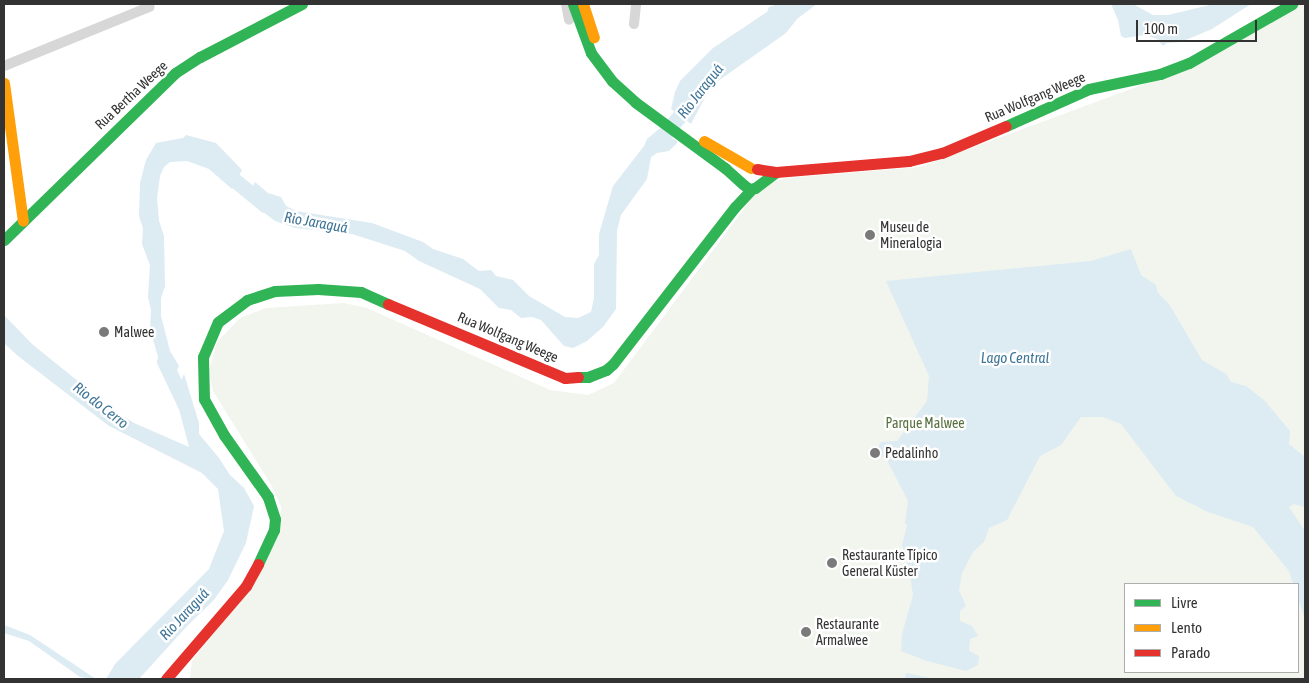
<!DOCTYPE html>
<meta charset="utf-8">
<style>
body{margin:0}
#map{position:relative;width:1309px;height:683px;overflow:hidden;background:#fff;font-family:"Asap Condensed",sans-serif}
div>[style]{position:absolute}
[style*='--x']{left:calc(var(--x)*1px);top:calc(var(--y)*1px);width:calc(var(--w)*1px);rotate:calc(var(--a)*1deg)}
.green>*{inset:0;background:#f1f5ed}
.water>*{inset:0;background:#ddebf3}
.river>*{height:15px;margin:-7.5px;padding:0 7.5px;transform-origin:7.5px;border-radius:7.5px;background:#ddebf3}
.street>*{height:10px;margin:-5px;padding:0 5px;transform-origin:5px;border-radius:5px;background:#d7d7d7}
.fast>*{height:11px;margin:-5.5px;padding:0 5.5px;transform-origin:5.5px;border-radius:5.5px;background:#30b455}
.slow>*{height:11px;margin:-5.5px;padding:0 5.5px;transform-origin:5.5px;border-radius:5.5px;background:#ff9f0a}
.jam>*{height:11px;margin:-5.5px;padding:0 5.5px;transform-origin:5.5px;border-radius:5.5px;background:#e5322d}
.dots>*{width:14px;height:14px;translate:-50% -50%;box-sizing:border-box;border:2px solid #fff;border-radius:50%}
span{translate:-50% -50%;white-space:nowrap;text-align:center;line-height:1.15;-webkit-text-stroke:5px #fff;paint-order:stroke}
.street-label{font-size:14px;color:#333}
.poi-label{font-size:14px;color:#333}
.left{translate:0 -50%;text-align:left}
.park-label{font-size:14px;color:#56703f}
.water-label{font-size:15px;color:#3f7597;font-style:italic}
.frame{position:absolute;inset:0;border:5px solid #333;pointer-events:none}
.legend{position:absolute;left:1124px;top:583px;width:175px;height:90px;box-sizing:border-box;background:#fff;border:1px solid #adadad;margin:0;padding:6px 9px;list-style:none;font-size:15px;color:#333}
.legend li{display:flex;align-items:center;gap:10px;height:25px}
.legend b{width:25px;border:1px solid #adadad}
.scale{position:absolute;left:1136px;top:20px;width:121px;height:22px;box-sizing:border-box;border:2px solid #333;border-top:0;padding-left:6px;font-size:15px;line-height:18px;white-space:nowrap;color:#333;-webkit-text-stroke:4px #fff;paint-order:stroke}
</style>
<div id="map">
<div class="green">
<i style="clip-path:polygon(evenodd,1286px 4px,1305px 4px,1305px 679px,190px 679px,192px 661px,256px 574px,279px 531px,281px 507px,273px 488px,213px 391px,209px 371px,217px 342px,240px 318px,266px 308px,344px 303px,367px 308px,550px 390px,588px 395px,614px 383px,752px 198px,768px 184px,786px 178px,920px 167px,1158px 79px,1286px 4px,1125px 584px,1298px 584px,1298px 672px,1125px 672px,1125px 584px)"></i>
</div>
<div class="water">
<i style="clip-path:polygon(778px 4px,817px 4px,797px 19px,786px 33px,711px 86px,691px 124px,671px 109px,675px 92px,680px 81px,713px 48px,767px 12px,769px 7px)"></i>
<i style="clip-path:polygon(1111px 4px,1133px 4px,1153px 15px,1168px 15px,1214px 4px,1251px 4px,1212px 29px,1181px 42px,1167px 43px,1163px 46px,1157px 39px,1145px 35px,1125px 38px,1121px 36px,1118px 20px)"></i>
<i style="clip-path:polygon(659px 129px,678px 142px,669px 151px,657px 153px,651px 157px,647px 179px,621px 215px,617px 231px,616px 309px,603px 327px,587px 341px,573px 348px,564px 346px,541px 320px,532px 317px,521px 318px,511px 310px,499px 308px,480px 289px,419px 261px,405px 251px,352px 234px,295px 228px,275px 221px,246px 199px,255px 182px,268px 193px,281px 197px,286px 206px,296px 211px,372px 223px,423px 242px,433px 249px,463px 259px,479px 271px,491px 270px,496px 276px,513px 280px,529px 296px,565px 317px,578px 318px,591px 312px,594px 298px,594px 264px,599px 255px,599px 234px,613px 186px,644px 146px,647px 139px)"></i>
<i style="clip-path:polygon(186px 135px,216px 143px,242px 170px,232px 189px,209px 169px,187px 161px,170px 162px,164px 167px,160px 176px,157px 198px,159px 221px,164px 236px,165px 286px,161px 298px,161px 316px,170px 351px,179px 366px,171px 383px,168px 374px,158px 357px,150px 329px,151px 310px,148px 297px,150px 265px,142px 244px,143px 228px,139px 216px,140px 183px,146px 160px,156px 143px,183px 138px)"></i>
<i style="clip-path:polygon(1131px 249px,1141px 275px,1156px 285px,1158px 293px,1169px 304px,1202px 360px,1226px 374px,1231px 382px,1246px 386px,1264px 400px,1290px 431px,1289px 444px,1305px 457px,1305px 507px,1294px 504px,1289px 507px,1305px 531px,1305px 620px,1298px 598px,1298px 584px,1293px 584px,1289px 571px,1253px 527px,1208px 512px,1176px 496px,1121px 424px,1103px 417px,1081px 417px,1061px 445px,1040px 456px,1007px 520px,989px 528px,984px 542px,973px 552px,962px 573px,959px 590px,966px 606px,960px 611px,960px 621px,972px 626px,978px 636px,970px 639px,969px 651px,979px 656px,978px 665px,966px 671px,927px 661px,901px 651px,902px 634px,913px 595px,909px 568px,902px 545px,907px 525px,905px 523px,908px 501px,887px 460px,876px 451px,881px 442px,897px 441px,927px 401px,929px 376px,886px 281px,1091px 261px)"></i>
<i style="clip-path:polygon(4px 315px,32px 344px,89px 390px,97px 400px,134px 423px,189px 447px,175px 394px,184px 374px,199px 423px,199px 434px,219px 458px,230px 475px,244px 488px,254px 506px,246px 543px,228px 580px,213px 601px,188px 625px,139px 679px,106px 679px,115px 664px,209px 569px,224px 531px,218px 489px,202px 473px,109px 426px,18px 356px,4px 343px)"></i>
<i style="clip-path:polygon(4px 625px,30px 635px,96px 679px,80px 677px,29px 641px,4px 633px)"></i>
<i style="clip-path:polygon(906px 673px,936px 679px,905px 679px)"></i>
</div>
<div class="river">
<i style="--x:662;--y:137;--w:47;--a:-50.2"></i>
<i style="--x:221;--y:169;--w:57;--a:39.3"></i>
<i style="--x:164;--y:361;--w:49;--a:64.5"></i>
</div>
<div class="street">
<i style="--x:566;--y:4;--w:16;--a:79"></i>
<i style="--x:634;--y:24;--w:20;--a:-84"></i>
<i style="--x:4;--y:66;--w:157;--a:-22.1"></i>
</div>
<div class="fast">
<i style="--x:573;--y:4;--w:52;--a:69.8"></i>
<i style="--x:591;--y:53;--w:35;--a:53"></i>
<i style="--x:612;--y:81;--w:31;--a:42"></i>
<i style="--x:635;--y:102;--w:112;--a:36.3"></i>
<i style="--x:725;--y:168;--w:24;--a:42"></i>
<i style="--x:1006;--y:126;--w:91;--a:-24"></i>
<i style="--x:1089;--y:89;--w:73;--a:-11.9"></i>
<i style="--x:1160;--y:74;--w:31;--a:-21"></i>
<i style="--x:1189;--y:63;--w:119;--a:-29.8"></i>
<i style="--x:744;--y:185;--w:6;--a:39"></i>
<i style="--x:749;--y:189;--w:6;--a:-9"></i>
<i style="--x:755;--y:188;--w:26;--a:-37"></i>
<i style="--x:4;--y:240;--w:239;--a:-44.3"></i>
<i style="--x:175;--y:73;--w:30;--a:-33"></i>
<i style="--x:200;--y:57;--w:115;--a:-27.5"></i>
<i style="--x:578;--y:377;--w:10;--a:0"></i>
<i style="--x:588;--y:377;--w:19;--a:-21"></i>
<i style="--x:606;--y:370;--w:9;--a:-41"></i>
<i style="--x:613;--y:364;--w:199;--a:-52.2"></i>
<i style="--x:735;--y:207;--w:25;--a:-47"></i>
<i style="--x:258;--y:564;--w:38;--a:-65"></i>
<i style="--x:274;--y:530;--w:11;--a:-85"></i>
<i style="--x:275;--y:519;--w:23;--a:-108"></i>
<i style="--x:268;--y:497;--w:76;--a:-125.4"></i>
<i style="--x:224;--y:435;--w:41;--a:-119.1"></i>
<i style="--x:204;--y:399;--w:42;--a:-91.4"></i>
<i style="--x:203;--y:357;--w:38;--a:-67"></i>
<i style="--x:218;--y:322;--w:36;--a:-37"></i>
<i style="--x:247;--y:300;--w:29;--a:-18"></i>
<i style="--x:275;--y:291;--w:43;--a:-2.7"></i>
<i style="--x:318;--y:289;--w:43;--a:4"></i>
<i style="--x:361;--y:292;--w:30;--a:24"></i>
</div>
<div class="slow">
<i style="--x:583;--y:4;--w:35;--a:72"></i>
<i style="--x:4;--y:83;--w:139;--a:82.2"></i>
<i style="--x:704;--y:141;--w:54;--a:29.9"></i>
</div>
<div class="jam">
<i style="--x:757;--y:169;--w:19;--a:9"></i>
<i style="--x:776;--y:172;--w:133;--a:-4.7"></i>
<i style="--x:909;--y:161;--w:34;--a:-14"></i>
<i style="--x:942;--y:153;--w:69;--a:-22.9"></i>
<i style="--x:388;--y:304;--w:192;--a:22.7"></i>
<i style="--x:565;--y:378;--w:13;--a:-4"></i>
<i style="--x:166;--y:679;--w:123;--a:-49.3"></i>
<i style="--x:246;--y:586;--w:25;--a:-61"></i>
</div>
<div class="dots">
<i style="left:870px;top:235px;background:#7a7a7a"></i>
<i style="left:104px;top:332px;background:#7a7a7a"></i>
<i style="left:875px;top:453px;background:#7a7a7a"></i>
<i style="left:832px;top:563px;background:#7a7a7a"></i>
<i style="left:806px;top:632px;background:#7a7a7a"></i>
</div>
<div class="street-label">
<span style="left:131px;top:95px;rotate:-43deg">Rua Bertha Weege</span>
<span style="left:1035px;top:97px;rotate:-23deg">Rua Wolfgang Weege</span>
<span style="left:508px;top:337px;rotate:23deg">Rua Wolfgang Weege</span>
</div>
<div class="poi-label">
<span class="left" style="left:880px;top:235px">Museu de<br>Mineralogia</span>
<span class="left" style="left:114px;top:332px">Malwee</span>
<span class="left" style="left:885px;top:453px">Pedalinho</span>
<span class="left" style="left:842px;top:563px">Restaurante Típico<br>General Küster</span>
<span class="left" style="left:816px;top:632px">Restaurante<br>Armalwee</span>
</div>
<div class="park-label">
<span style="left:925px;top:423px">Parque Malwee</span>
</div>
<div class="water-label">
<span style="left:700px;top:91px;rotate:-52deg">Rio Jaraguá</span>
<span style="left:316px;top:222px;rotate:10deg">Rio Jaraguá</span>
<span style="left:1015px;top:358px">Lago Central</span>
<span style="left:101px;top:405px;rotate:38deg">Rio do Cerro</span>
<span style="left:184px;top:614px;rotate:-47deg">Rio Jaraguá</span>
</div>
<div class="frame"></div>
<ul class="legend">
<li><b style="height:6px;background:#30b455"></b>Livre</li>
<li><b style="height:6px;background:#ff9f0a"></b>Lento</li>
<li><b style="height:6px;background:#e5322d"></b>Parado</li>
</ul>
<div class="scale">100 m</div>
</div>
